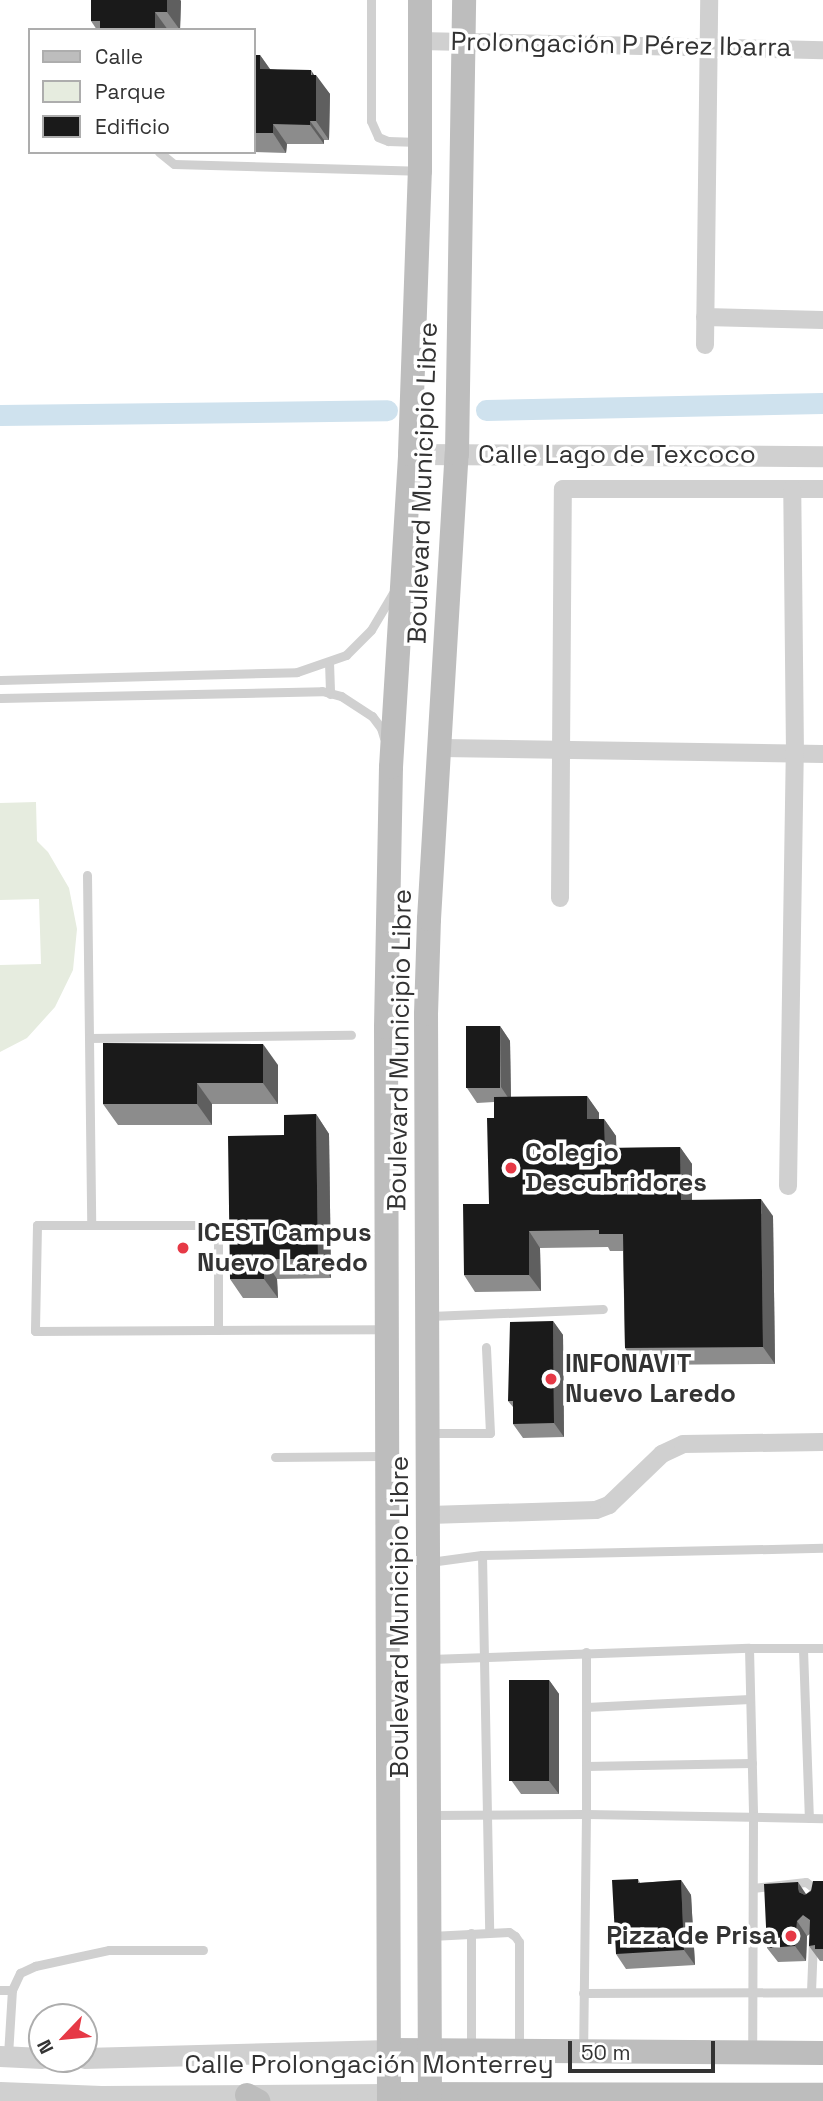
<!DOCTYPE html>
<meta charset="utf-8">
<style>
body{margin:0}
#map{position:relative;width:823px;height:2101px;overflow:hidden;background:#fff;font-family:"Space Grotesk",sans-serif}
div>[style]{position:absolute}
[style*='--x']{left:calc(var(--x)*1px);top:calc(var(--y)*1px);width:calc(var(--w)*1px);rotate:calc(var(--a)*1deg)}
.green>*{inset:0;background:#e6ecdf}
.canal>*{height:21px;margin:-10.5px;padding:0 10.5px;transform-origin:10.5px;border-radius:10.5px;background:#cfe2ee}
.service>*{height:9px;margin:-4.5px;padding:0 4.5px;transform-origin:4.5px;border-radius:4.5px;background:#d0d0d0}
.minor>*{height:18px;margin:-9px;padding:0 9px;transform-origin:9px;border-radius:9px;background:#d0d0d0}
.tertiary>*{height:21px;margin:-10.5px;padding:0 10.5px;transform-origin:10.5px;border-radius:10.5px;background:#d0d0d0}
.secondary>*{height:24px;margin:-12px;padding:0 12px;transform-origin:12px;border-radius:12px;background:#bdbdbd}
.wall>*{inset:0;background:#8c8c8c}
.shaded-wall>*{inset:0;background:#5f5f5f}
.building>*{inset:0;background:#1a1a1a;transform-origin:0 0}
.dots>*{width:19px;height:19px;translate:-50% -50%;box-sizing:border-box;border:4px solid #fff;border-radius:50%}
span{translate:-50% -50%;white-space:nowrap;text-align:center;line-height:1.15;-webkit-text-stroke:7px #fff;paint-order:stroke}
.street-label{font-size:26px;color:#333}
.poi-label{font-size:26px;color:#333;font-weight:700}
.left{translate:0 -50%;text-align:left}
.right{translate:-100% -50%;text-align:right}
.legend{position:absolute;left:28px;top:28px;width:228px;height:126px;box-sizing:border-box;background:#fff;border:2px solid #adadad;margin:0;padding:9px 12px;list-style:none;font-size:21px;color:#333}
.legend li{display:flex;align-items:center;gap:14px;height:35px}
.legend b{width:35px;border:2px solid #adadad}
.north{position:absolute;left:28px;top:2003px;width:70px;height:70px;box-sizing:border-box;background:#fff;border:2px solid #adadad;border-radius:50%;rotate:244deg;font-size:19px;font-weight:700;line-height:28px;text-align:center;color:#333}
.north::after{content:'';display:block;margin:auto;width:24px;height:32px;background:#e63946;clip-path:polygon(50% 0,100% 100%,50% 72%,0 100%)}
.scale{position:absolute;left:568px;top:2041px;width:147px;height:32px;box-sizing:border-box;border:4px solid #333;border-top:0;padding-left:9px;font-size:21px;line-height:24px;white-space:nowrap;color:#333;-webkit-text-stroke:5px #fff;paint-order:stroke}
</style>
<div id="map">
<div class="green">
<i style="clip-path:polygon(36px 802px,37px 841px,48px 852px,69px 888px,77px 929px,73px 970px,55px 1007px,27px 1038px,0 1052px,0 965px,41px 964px,39px 899px,0 900px,0 803px)"></i>
</div>
<div class="canal">
<i style="--x:486;--y:410;--w:337;--a:-1.2"></i>
<i style="--x:0;--y:415;--w:387;--a:-0.7"></i>
</div>
<div class="service">
<i style="--x:371;--y:0;--w:121;--a:90"></i>
<i style="--x:371;--y:121;--w:17;--a:66"></i>
<i style="--x:378;--y:137;--w:11;--a:22"></i>
<i style="--x:388;--y:141;--w:30;--a:2"></i>
<i style="--x:159;--y:152;--w:19;--a:39"></i>
<i style="--x:174;--y:164;--w:244;--a:1.6"></i>
<i style="--x:329;--y:662;--w:32;--a:88"></i>
<i style="--x:0;--y:680;--w:297;--a:-1.5"></i>
<i style="--x:297;--y:672;--w:52;--a:-19.1"></i>
<i style="--x:346;--y:655;--w:35;--a:-45"></i>
<i style="--x:371;--y:630;--w:43;--a:-59.3"></i>
<i style="--x:0;--y:698;--w:322;--a:-1.2"></i>
<i style="--x:322;--y:691;--w:20;--a:15"></i>
<i style="--x:341;--y:696;--w:37;--a:33"></i>
<i style="--x:372;--y:716;--w:15;--a:53"></i>
<i style="--x:381;--y:728;--w:10;--a:73"></i>
<i style="--x:87;--y:875;--w:350;--a:89.3"></i>
<i style="--x:89;--y:1038;--w:262;--a:-0.7"></i>
<i style="--x:430;--y:1316;--w:173;--a:-2.3"></i>
<i style="--x:218;--y:1330;--w:105;--a:-90"></i>
<i style="--x:218;--y:1225;--w:181;--a:180"></i>
<i style="--x:37;--y:1225;--w:106;--a:91.1"></i>
<i style="--x:35;--y:1331;--w:350;--a:-0.3"></i>
<i style="--x:430;--y:1433;--w:60;--a:0"></i>
<i style="--x:490;--y:1433;--w:86;--a:-92.7"></i>
<i style="--x:275;--y:1457;--w:110;--a:-0.5"></i>
<i style="--x:482;--y:1555;--w:377;--a:88.9"></i>
<i style="--x:430;--y:1562;--w:52;--a:-7.7"></i>
<i style="--x:482;--y:1555;--w:341;--a:-1.2"></i>
<i style="--x:749;--y:1648;--w:169;--a:88.6"></i>
<i style="--x:753;--y:1817;--w:234;--a:90.2"></i>
<i style="--x:803;--y:1649;--w:169;--a:88"></i>
<i style="--x:586;--y:1652;--w:162;--a:90"></i>
<i style="--x:586;--y:1814;--w:237;--a:1"></i>
<i style="--x:430;--y:1659;--w:319;--a:-2"></i>
<i style="--x:749;--y:1648;--w:74;--a:0"></i>
<i style="--x:586;--y:1707;--w:164;--a:-2.8"></i>
<i style="--x:586;--y:1766;--w:166;--a:-1"></i>
<i style="--x:432;--y:1815;--w:154;--a:-0.4"></i>
<i style="--x:586;--y:1814;--w:234;--a:90.7"></i>
<i style="--x:753;--y:1888;--w:53;--a:-6.5"></i>
<i style="--x:806;--y:1882;--w:11;--a:38"></i>
<i style="--x:815;--y:1889;--w:7;--a:90"></i>
<i style="--x:431;--y:1936;--w:78;--a:-2.9"></i>
<i style="--x:509;--y:1932;--w:7;--a:34"></i>
<i style="--x:515;--y:1936;--w:7;--a:56"></i>
<i style="--x:519;--y:1942;--w:106;--a:90"></i>
<i style="--x:0;--y:1990;--w:12;--a:0"></i>
<i style="--x:811;--y:1992;--w:51;--a:-87.8"></i>
<i style="--x:583;--y:1993;--w:240;--a:-0.2"></i>
<i style="--x:471;--y:2049;--w:116;--a:-90"></i>
<i style="--x:8;--y:2055;--w:65;--a:-86.5"></i>
<i style="--x:12;--y:1990;--w:19;--a:-65"></i>
<i style="--x:20;--y:1973;--w:17;--a:-25"></i>
<i style="--x:35;--y:1966;--w:76;--a:-12.2"></i>
<i style="--x:109;--y:1950;--w:94;--a:0"></i>
</div>
<div class="minor">
<i style="--x:420;--y:41;--w:403;--a:1.3"></i>
<i style="--x:705;--y:317;--w:118;--a:1.5"></i>
<i style="--x:705;--y:345;--w:345;--a:-89.3"></i>
<i style="--x:441;--y:748;--w:382;--a:0.9"></i>
<i style="--x:560;--y:898;--w:409;--a:-89.6"></i>
<i style="--x:563;--y:489;--w:260;--a:0"></i>
<i style="--x:788;--y:1186;--w:432;--a:-89.1"></i>
<i style="--x:795;--y:754;--w:265;--a:-90.6"></i>
<i style="--x:429;--y:1515;--w:167;--a:-1.7"></i>
<i style="--x:596;--y:1510;--w:14;--a:-21"></i>
<i style="--x:609;--y:1505;--w:74;--a:-43.9"></i>
<i style="--x:662;--y:1454;--w:23;--a:-25"></i>
<i style="--x:683;--y:1444;--w:140;--a:-0.8"></i>
</div>
<div class="tertiary">
<i style="--x:410;--y:454;--w:413;--a:0.3"></i>
<i style="--x:0;--y:2056;--w:42;--a:2.7"></i>
<i style="--x:84;--y:2058;--w:306;--a:-1.5"></i>
<i style="--x:0;--y:2092;--w:101;--a:2.3"></i>
<i style="--x:101;--y:2096;--w:289;--a:-0.4"></i>
</div>
<div class="secondary">
<i style="--x:390;--y:2050;--w:433;--a:0.4"></i>
<i style="--x:390;--y:2094;--w:433;--a:0.1"></i>
<i style="--x:247;--y:2095;--w:13;--a:29"></i>
<i style="--x:389;--y:2101;--w:1074;--a:-90.16"></i>
<i style="--x:386;--y:1027;--w:260;--a:-88.9"></i>
<i style="--x:391;--y:767;--w:314;--a:-86.5"></i>
<i style="--x:410;--y:454;--w:283;--a:-88"></i>
<i style="--x:420;--y:171;--w:171;--a:-90"></i>
<i style="--x:430;--y:2101;--w:1087;--a:-90.21"></i>
<i style="--x:426;--y:1014;--w:95;--a:-88.2"></i>
<i style="--x:429;--y:919;--w:466;--a:-86.6"></i>
<i style="--x:457;--y:454;--w:454;--a:-89.1"></i>
</div>
<div class="wall">
<i style="clip-path:polygon(91px 0,180px 0,181px 1px,180px 30px,97px 30px,91px 21px)"></i>
<i style="clip-path:polygon(254px 55px,260px 55px,270px 69px,314px 75px,330px 94px,329px 140px,324px 140px,324px 144px,287px 144px,286px 153px,254px 152px)"></i>
<i style="clip-path:polygon(500px 1026px,510px 1041px,511px 1097px,587px 1096px,599px 1113px,599px 1119px,604px 1119px,616px 1136px,616px 1148px,680px 1147px,692px 1164px,692px 1200px,773px 1216px,775px 1364px,636px 1365px,625px 1348px,623px 1251px,610px 1251px,608px 1247px,540px 1248px,541px 1291px,475px 1292px,464px 1275px,489px 1204px,494px 1118px,494px 1102px,477px 1103px,467px 1088px)"></i>
<i style="clip-path:polygon(278px 1065px,278px 1104px,212px 1104px,212px 1125px,118px 1125px,103px 1104px)"></i>
<i style="clip-path:polygon(316px 1114px,329px 1134px,331px 1278px,277px 1279px,278px 1298px,243px 1298px,230px 1279px,284px 1135px)"></i>
<i style="clip-path:polygon(553px 1321px,563px 1335px,564px 1437px,523px 1438px,513px 1424px,513px 1407px,508px 1401px)"></i>
<i style="clip-path:polygon(549px 1680px,559px 1694px,559px 1794px,521px 1794px,511px 1780px)"></i>
<i style="clip-path:polygon(638px 1879px,640px 1883px,681px 1880px,691px 1895px,695px 1965px,626px 1969px,616px 1954px)"></i>
<i style="clip-path:polygon(823px 1881px,823px 1961px,820px 1961px,809px 1946px,810px 1934px,807px 1936px,806px 1961px,778px 1962px,767px 1948px,806px 1894px)"></i>
</div>
<div class="shaded-wall">
<i style="clip-path:polygon(167px 0,180px 0,181px 1px,180px 30px,167px 12px)"></i>
<i style="clip-path:polygon(155px 12px,168px 30px,155px 30px)"></i>
<i style="clip-path:polygon(260px 55px,274px 75px,260px 69px)"></i>
<i style="clip-path:polygon(311px 70px,316px 78px,316px 75px,330px 94px,329px 140px,316px 121px)"></i>
<i style="clip-path:polygon(310px 121px,324px 140px,324px 144px,310px 125px)"></i>
<i style="clip-path:polygon(273px 124px,287px 144px,286px 153px,273px 133px)"></i>
<i style="clip-path:polygon(500px 1026px,510px 1041px,511px 1102px,501px 1087px)"></i>
<i style="clip-path:polygon(263px 1044px,278px 1065px,278px 1104px,263px 1083px)"></i>
<i style="clip-path:polygon(197px 1083px,212px 1104px,212px 1125px,197px 1104px)"></i>
<i style="clip-path:polygon(587px 1096px,599px 1113px,599px 1136px,587px 1119px)"></i>
<i style="clip-path:polygon(316px 1114px,329px 1134px,331px 1278px,318px 1259px)"></i>
<i style="clip-path:polygon(604px 1119px,616px 1136px,617px 1165px,605px 1148px)"></i>
<i style="clip-path:polygon(680px 1147px,692px 1164px,692px 1216px,681px 1200px)"></i>
<i style="clip-path:polygon(761px 1199px,773px 1216px,775px 1364px,763px 1347px)"></i>
<i style="clip-path:polygon(529px 1231px,540px 1248px,541px 1291px,529px 1275px)"></i>
<i style="clip-path:polygon(264px 1259px,277px 1279px,278px 1298px,264px 1279px)"></i>
<i style="clip-path:polygon(553px 1321px,563px 1335px,564px 1437px,554px 1423px)"></i>
<i style="clip-path:polygon(549px 1680px,559px 1694px,559px 1794px,549px 1781px)"></i>
<i style="clip-path:polygon(681px 1880px,691px 1895px,695px 1965px,684px 1950px)"></i>
<i style="clip-path:polygon(798px 1882px,808px 1897px,799px 1892px)"></i>
<i style="clip-path:polygon(797px 1921px,807px 1936px,806px 1961px,795px 1946px)"></i>
</div>
<div class="building">
<i style="clip-path:polygon(91px 0,167px 0,167px 12px,155px 12px,155px 30px,100px 30px,100px 21px,91px 21px)"></i>
<i style="clip-path:polygon(254px 55px,260px 55px,260px 69px,311px 70px,311px 75px,316px 75px,316px 121px,310px 121px,310px 125px,273px 124px,273px 133px,254px 133px)"></i>
<i style="left:466px;top:1026px;width:34px;height:62px"></i>
<i style="clip-path:polygon(103px 1043px,263px 1044px,263px 1083px,197px 1083px,197px 1104px,103px 1104px)"></i>
<i style="clip-path:polygon(587px 1096px,587px 1119px,604px 1119px,605px 1148px,680px 1147px,681px 1200px,761px 1199px,763px 1347px,625px 1348px,623px 1234px,599px 1234px,599px 1230px,529px 1231px,529px 1275px,464px 1275px,463px 1204px,489px 1204px,487px 1118px,494px 1118px,494px 1097px)"></i>
<i style="clip-path:polygon(316px 1114px,318px 1259px,264px 1259px,264px 1279px,230px 1279px,228px 1136px,284px 1135px,284px 1115px)"></i>
<i style="clip-path:polygon(553px 1321px,554px 1423px,513px 1424px,513px 1401px,508px 1401px,510px 1322px)"></i>
<i style="left:549px;top:1680px;width:101px;height:40px;rotate:90deg"></i>
<i style="clip-path:polygon(638px 1879px,638px 1883px,681px 1880px,684px 1950px,616px 1954px,612px 1880px)"></i>
<i style="clip-path:polygon(813px 1881px,823px 1881px,823px 1949px,815px 1949px,815px 1945px,809px 1946px,810px 1920px,803px 1915px,797px 1921px,795px 1946px,767px 1948px,764px 1884px,798px 1882px,799px 1892px,805px 1895px,811px 1891px)"></i>
</div>
<div class="dots">
<i style="left:511px;top:1168px;background:#e63946"></i>
<i style="left:183px;top:1248px;background:#e63946"></i>
<i style="left:551px;top:1379px;background:#e63946"></i>
<i style="left:791px;top:1936px;background:#e63946"></i>
</div>
<div class="street-label">
<span style="left:621px;top:45px;rotate:1deg">Prolongación P Pérez Ibarra</span>
<span style="left:617px;top:455px">Calle Lago de Texcoco</span>
<span style="left:423px;top:483px;rotate:-88deg">Boulevard Municipio Libre</span>
<span style="left:400px;top:1050px;rotate:-89deg">Boulevard Municipio Libre</span>
<span style="left:400px;top:1617px;rotate:-90deg">Boulevard Municipio Libre</span>
<span style="left:369px;top:2065px">Calle Prolongación Monterrey</span>
</div>
<div class="poi-label">
<span class="left" style="left:525px;top:1168px">Colegio<br>Descubridores</span>
<span class="left" style="left:197px;top:1248px">ICEST Campus<br>Nuevo Laredo</span>
<span class="left" style="left:565px;top:1379px">INFONAVIT<br>Nuevo Laredo</span>
<span class="right" style="left:777px;top:1936px">Pizza de Prisa</span>
</div>
<ul class="legend">
<li><b style="height:9px;background:#bdbdbd"></b>Calle</li>
<li><b style="height:19px;background:#e6ecdf"></b>Parque</li>
<li><b style="height:19px;background:#1a1a1a"></b>Edificio</li>
</ul>
<div class="north">N</div>
<div class="scale">50 m</div>
</div>
